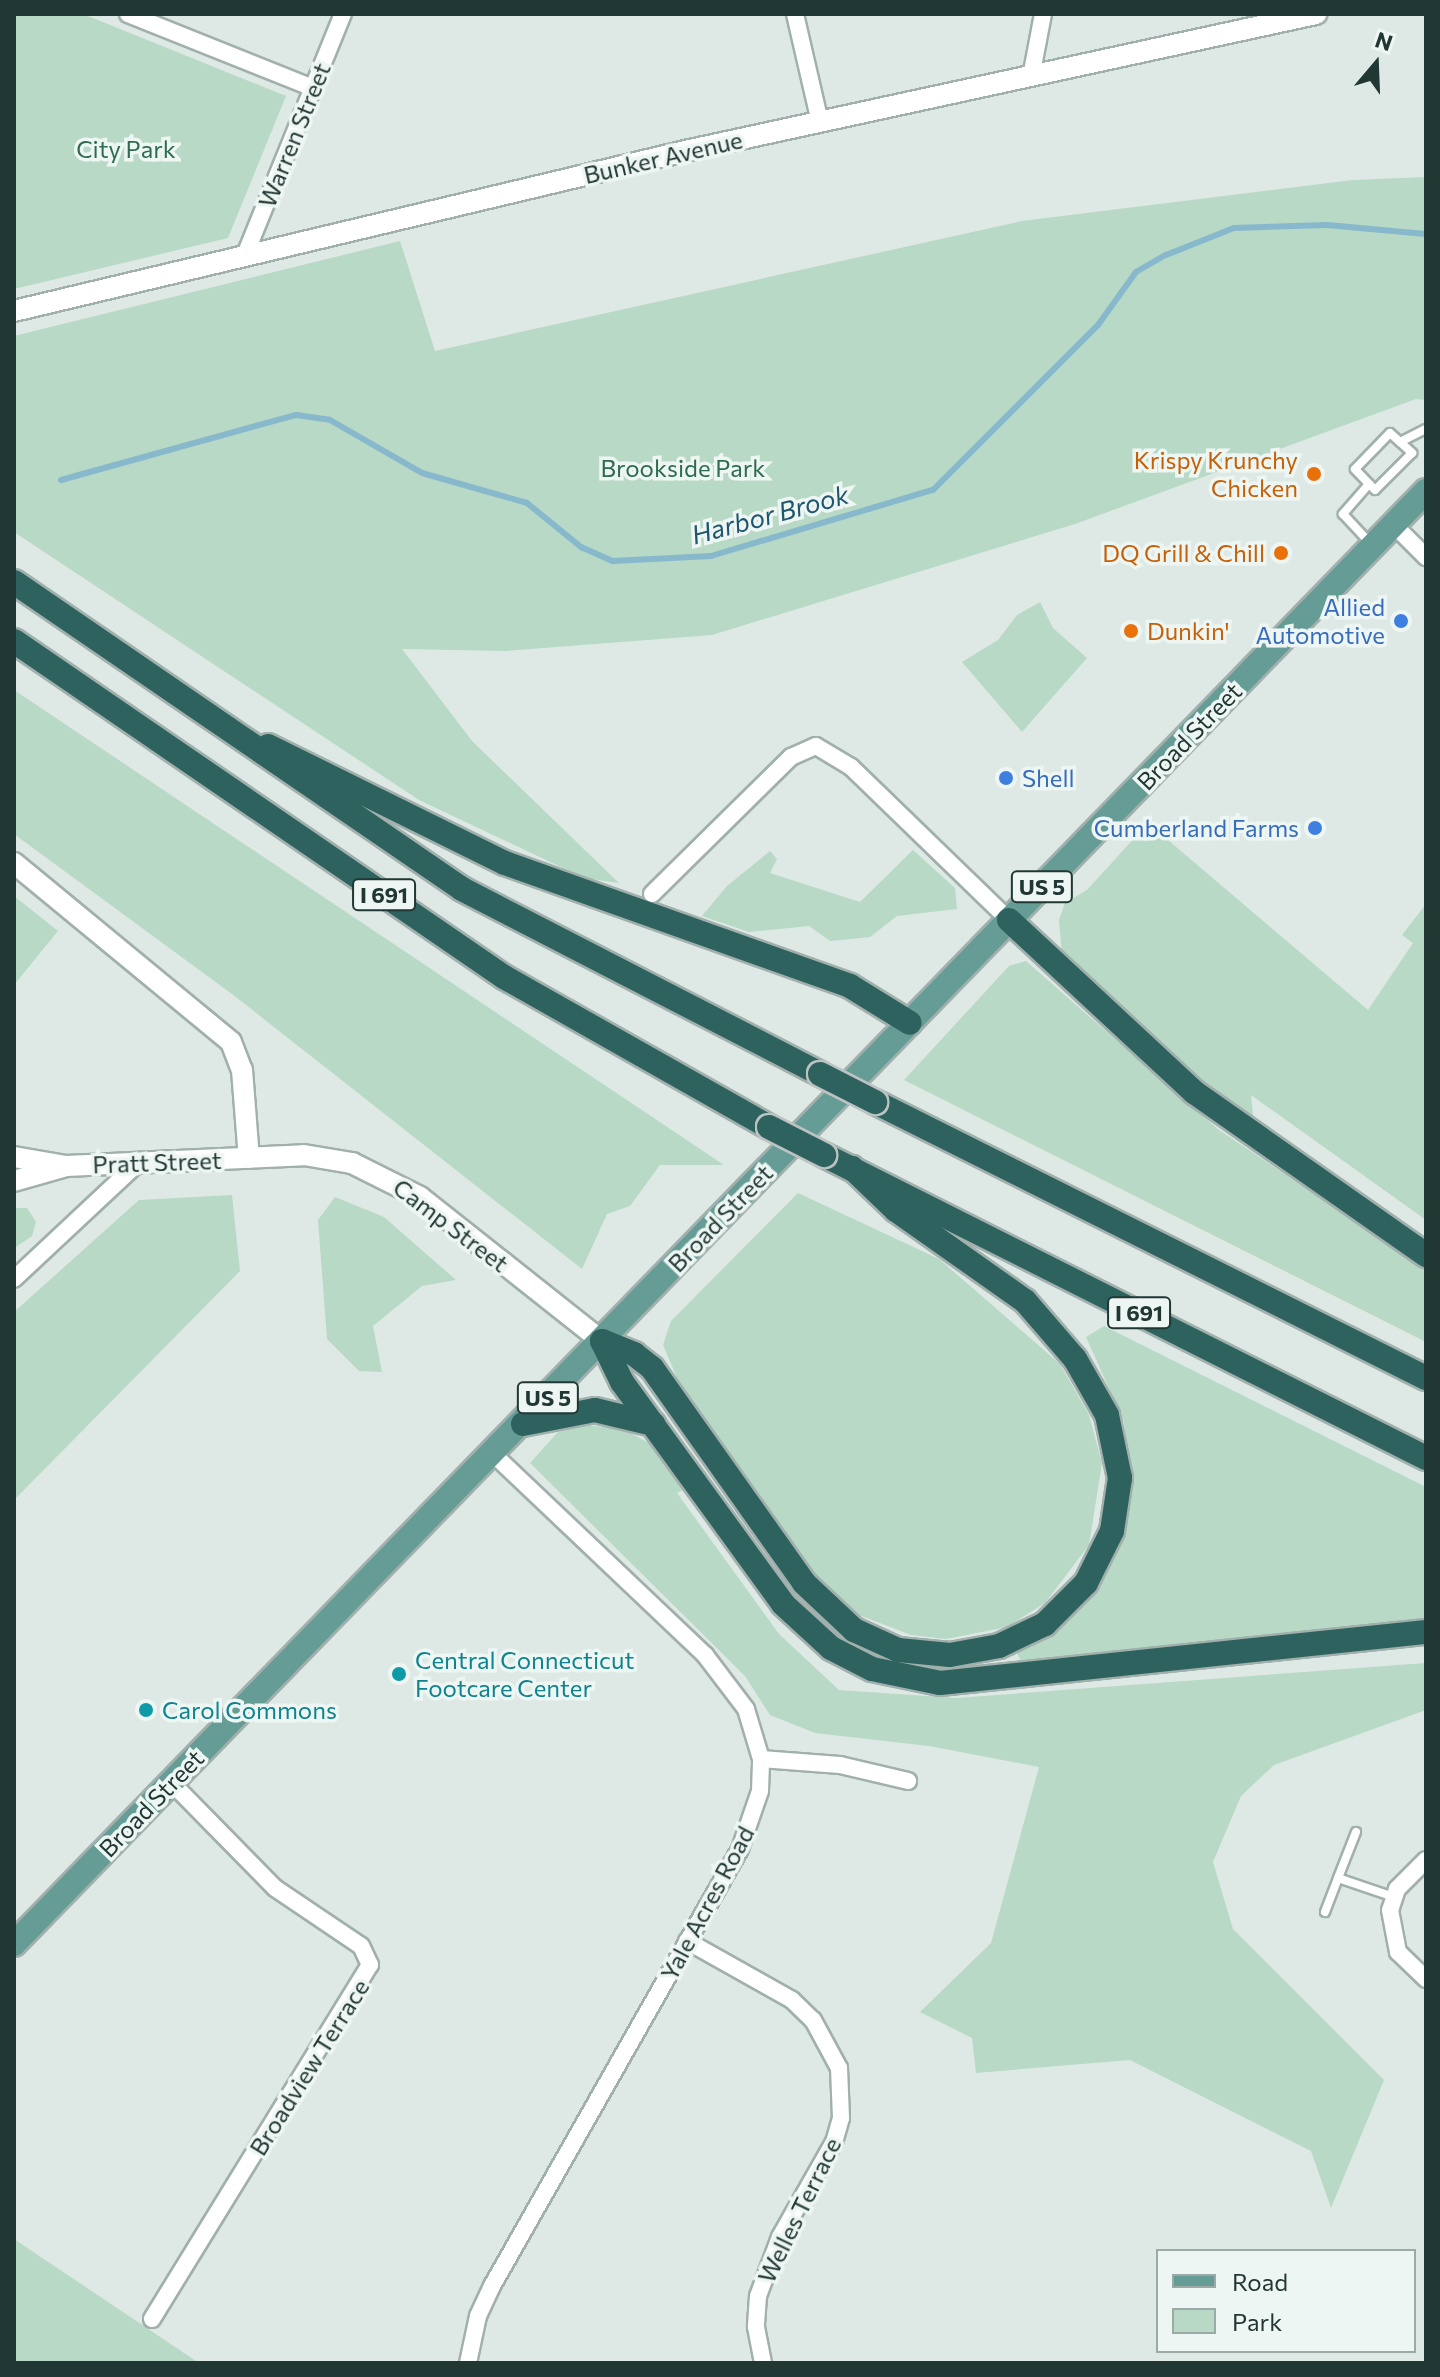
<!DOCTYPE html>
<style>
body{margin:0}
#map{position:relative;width:1440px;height:2377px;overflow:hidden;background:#dee9e5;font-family:Commissioner,sans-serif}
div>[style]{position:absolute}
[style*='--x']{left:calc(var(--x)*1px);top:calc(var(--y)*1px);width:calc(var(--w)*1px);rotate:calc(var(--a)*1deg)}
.green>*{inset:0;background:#b7d9c5}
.stream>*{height:6px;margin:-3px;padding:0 3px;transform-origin:3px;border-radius:3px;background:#88b8cc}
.roads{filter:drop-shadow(2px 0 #a1b0ac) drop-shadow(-2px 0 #a1b0ac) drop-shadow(0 2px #a1b0ac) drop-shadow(0 -2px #a1b0ac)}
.service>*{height:8px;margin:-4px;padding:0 4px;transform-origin:4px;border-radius:4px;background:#fff}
.minor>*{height:16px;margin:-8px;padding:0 8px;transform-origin:8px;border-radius:8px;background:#fff}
.tertiary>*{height:20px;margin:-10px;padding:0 10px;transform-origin:10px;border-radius:10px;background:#fff}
.primary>*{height:24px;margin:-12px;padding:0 12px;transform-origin:12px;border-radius:12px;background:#659c96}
.motorway>*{height:24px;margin:-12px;padding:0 12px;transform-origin:12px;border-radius:12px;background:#2e625e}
.bridges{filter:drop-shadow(2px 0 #bcc3c2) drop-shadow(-2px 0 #bcc3c2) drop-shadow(0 2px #bcc3c2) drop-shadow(0 -2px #bcc3c2)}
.motorway-bridge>*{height:24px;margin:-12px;padding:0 12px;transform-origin:12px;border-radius:12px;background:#2e625e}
.dots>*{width:22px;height:22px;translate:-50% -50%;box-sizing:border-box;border:4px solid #eef6f3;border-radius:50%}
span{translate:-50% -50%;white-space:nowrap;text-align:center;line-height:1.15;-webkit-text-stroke:7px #eef6f3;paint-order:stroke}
.shield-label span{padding:2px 6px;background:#eef6f3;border:2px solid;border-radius:6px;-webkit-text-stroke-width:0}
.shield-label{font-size:22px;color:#203734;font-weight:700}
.street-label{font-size:24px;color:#203734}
.park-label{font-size:24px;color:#2d6c4e}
.food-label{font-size:24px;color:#c56008}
.right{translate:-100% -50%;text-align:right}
.left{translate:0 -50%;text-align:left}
.shop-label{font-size:24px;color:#366cbe}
.culture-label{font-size:24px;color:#0d838f}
.water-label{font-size:26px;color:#1e566f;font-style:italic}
.frame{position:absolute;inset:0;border:16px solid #203734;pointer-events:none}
.legend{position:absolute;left:1156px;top:2249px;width:260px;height:104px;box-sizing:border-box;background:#eef6f3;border:2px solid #9caaa7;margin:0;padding:10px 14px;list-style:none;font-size:24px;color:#203734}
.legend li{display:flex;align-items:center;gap:16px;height:40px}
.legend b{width:40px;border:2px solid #9caaa7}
.north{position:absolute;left:1336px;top:24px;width:80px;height:80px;-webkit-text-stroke:6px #eef6f3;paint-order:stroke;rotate:19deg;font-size:22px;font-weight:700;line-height:32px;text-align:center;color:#203734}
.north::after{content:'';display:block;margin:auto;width:28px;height:36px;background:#203734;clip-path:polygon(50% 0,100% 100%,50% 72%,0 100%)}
</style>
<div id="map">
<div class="green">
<i style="clip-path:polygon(14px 14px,83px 14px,286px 96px,228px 238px,14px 289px)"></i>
<i style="clip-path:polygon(1426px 177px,1426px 400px,1416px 399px,1075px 524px,712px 635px,506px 651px,402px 649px,472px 741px,619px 883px,584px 878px,419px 800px,14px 532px,14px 336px,400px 241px,435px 351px,1022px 221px,1353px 180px)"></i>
<i style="clip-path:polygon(1040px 602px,1053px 628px,1087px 658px,1022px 732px,962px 662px,998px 640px,1017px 615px)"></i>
<i style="clip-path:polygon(14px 690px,724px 1165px,660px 1165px,630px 1206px,607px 1214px,582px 1269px,232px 994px,14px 834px)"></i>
<i style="clip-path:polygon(1148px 823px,1368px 1010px,1413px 943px,1402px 935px,1426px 904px,1426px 1220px,1251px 1095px,1254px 1124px,1160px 1048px,1062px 955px,1059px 920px,1065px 903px,1087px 890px)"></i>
<i style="clip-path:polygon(913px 850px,955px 888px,957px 909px,897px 916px,870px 937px,830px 941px,809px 926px,749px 932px,702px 916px,727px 886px,770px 851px,777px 859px,770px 873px,860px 902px)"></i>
<i style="clip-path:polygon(14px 896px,58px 931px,14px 985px)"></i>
<i style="clip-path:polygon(1026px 961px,1219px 1130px,1426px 1269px,1426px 1342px,904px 1080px,1009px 966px)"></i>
<i style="clip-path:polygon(798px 1193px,939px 1259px,1060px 1364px,1089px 1415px,1102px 1463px,1089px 1545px,1045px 1603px,1007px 1627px,946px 1639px,911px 1635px,859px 1615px,828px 1590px,787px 1543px,678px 1380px,663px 1345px,671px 1321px)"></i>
<i style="clip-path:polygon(232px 1195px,240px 1271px,16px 1498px,14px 1312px,139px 1200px)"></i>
<i style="clip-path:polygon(335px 1197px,384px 1217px,456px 1280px,422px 1286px,373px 1326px,382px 1372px,359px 1371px,327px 1339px,318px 1220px)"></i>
<i style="clip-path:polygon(14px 1208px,27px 1208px,36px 1222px,32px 1236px,16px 1247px)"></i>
<i style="clip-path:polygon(1104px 1326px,1426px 1487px,1426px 1622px,1022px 1663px,1015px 1649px,1050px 1636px,1093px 1587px,1129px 1484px,1124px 1422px,1086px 1337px)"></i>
<i style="clip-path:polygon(613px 1423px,654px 1446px,685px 1489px,677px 1493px,779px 1634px,839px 1690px,956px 1698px,1426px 1663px,1426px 1710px,1274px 1765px,1241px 1796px,1213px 1862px,1233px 1929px,1384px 2080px,1331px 2208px,1311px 2151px,1130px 2060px,976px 2073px,972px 2038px,920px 2012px,991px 1943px,1039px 1767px,929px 1746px,815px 1733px,770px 1715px,745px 1676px,530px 1463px,558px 1432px,587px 1425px,611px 1428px)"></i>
<i style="clip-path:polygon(14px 2239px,199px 2363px,14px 2363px)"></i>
</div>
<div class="stream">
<i style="--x:61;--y:480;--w:244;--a:-15.5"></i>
<i style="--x:296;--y:415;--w:34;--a:8"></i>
<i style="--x:330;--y:420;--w:106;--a:29.9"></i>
<i style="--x:422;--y:473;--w:109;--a:15.9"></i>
<i style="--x:527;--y:503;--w:70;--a:39.2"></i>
<i style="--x:581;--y:547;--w:35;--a:24"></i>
<i style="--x:613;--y:561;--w:98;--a:-2.9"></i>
<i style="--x:711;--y:556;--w:232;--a:-16.6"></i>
<i style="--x:933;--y:490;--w:233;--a:-45"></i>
<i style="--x:1098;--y:325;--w:65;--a:-54.4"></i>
<i style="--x:1136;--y:272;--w:34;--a:-30"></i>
<i style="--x:1166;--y:255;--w:73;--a:-21.7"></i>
<i style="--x:1234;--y:228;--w:93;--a:-1.8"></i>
<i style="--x:1327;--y:225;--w:99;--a:5.2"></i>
</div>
<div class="roads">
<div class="service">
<i style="--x:1390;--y:433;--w:30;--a:42"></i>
<i style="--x:1412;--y:453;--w:52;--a:135"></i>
<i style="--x:1375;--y:490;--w:29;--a:-134"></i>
<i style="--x:1355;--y:469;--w:50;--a:-45.8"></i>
<i style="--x:1400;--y:442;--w:29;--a:-27"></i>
<i style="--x:1369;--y:484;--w:40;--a:131"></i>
<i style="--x:1343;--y:514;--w:40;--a:47"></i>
<i style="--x:1356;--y:1832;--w:49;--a:111.4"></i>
<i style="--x:1338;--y:1878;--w:59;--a:18.7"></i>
<i style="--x:1325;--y:1912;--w:36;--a:-69"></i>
</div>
<div class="minor">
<i style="--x:128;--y:14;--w:199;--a:21.8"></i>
<i style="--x:795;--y:14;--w:111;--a:77"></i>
<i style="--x:1031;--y:77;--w:64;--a:-79.2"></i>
<i style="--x:245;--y:255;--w:260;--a:-67.9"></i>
<i style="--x:1393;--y:524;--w:47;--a:45"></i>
<i style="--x:652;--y:894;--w:195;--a:-44.6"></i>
<i style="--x:791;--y:757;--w:27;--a:-24"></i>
<i style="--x:816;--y:746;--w:41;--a:31"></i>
<i style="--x:851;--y:767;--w:220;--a:44.1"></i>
<i style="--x:14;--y:1279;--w:170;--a:-43.1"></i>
<i style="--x:761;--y:1759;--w:79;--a:4.3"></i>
<i style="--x:840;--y:1765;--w:70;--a:13.2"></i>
<i style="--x:1426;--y:1860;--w:41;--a:135"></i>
<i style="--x:1397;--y:1889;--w:22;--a:108"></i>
<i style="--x:1390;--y:1910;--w:43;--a:79.2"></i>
<i style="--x:1398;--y:1952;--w:39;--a:44"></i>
<i style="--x:687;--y:1941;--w:120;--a:29.3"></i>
<i style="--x:792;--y:2000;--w:29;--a:44"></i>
<i style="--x:813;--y:2020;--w:55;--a:61.6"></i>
<i style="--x:839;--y:2068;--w:50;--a:87.7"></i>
<i style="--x:841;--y:2118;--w:25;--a:106"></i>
<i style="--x:834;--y:2142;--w:109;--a:119.6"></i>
<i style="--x:780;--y:2237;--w:63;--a:110.4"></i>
<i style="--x:758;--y:2296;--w:31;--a:94"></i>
<i style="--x:756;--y:2327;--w:37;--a:79"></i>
<i style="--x:152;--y:2319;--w:416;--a:-58.4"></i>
<i style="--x:370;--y:1965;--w:21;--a:-115"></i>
<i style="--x:361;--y:1946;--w:104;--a:-146"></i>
<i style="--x:275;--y:1888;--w:148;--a:-134.5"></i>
<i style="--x:468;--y:2363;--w:48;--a:-78"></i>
<i style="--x:478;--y:2316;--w:33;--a:-65"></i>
<i style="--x:492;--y:2286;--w:502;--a:-60.42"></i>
<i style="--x:740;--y:1849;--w:61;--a:-71"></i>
<i style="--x:760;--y:1791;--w:32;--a:-88"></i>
<i style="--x:761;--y:1759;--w:52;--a:-106.7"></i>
<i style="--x:746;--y:1709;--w:68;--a:-127.2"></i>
<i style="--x:705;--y:1655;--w:292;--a:-136.5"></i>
</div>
<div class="tertiary">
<i style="--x:14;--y:311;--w:695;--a:-13.4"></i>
<i style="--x:690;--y:150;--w:641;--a:-12.26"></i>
<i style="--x:14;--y:863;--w:281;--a:39.5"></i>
<i style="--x:231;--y:1042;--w:30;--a:69"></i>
<i style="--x:242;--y:1070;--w:88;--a:85.5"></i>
<i style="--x:14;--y:1157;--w:53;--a:9.8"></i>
<i style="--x:66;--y:1166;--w:238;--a:-2.6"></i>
<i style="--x:304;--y:1155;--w:49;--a:9.5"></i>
<i style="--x:352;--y:1163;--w:76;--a:26.6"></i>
<i style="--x:420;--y:1197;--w:232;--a:38.4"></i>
<i style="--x:14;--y:1181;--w:54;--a:-16.1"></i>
</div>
<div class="primary">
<i style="--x:14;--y:1944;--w:2026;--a:-45.82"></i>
</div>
<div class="motorway">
<i style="--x:14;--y:582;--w:543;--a:34.42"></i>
<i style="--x:462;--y:889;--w:403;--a:27.3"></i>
<i style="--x:14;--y:641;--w:594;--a:34.44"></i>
<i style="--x:504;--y:977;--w:305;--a:29.5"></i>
<i style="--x:268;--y:746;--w:264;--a:26.3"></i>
<i style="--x:505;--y:863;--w:366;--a:19.6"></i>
<i style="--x:850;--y:986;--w:70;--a:31.7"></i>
<i style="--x:1009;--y:920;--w:253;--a:42.9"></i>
<i style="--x:1194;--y:1092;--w:284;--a:35.1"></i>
<i style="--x:875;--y:1102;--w:616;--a:26.61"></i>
<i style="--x:824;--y:1155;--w:674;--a:26.72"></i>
<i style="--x:602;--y:1341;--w:35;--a:22"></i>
<i style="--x:634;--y:1354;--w:23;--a:38"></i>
<i style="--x:652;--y:1368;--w:263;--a:54.7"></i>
<i style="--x:804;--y:1583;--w:69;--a:43.2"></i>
<i style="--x:854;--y:1630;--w:48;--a:24.4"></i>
<i style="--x:898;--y:1650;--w:52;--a:5.5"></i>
<i style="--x:950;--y:1655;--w:50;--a:-10.4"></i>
<i style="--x:999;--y:1646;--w:51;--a:-25.6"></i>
<i style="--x:1045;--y:1624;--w:58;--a:-45"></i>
<i style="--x:1086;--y:1583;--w:58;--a:-63.4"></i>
<i style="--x:1112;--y:1531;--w:54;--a:-81.4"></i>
<i style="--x:1120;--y:1478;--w:64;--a:-101.7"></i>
<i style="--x:1107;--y:1415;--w:64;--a:-119.7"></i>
<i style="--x:1075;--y:1359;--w:77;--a:-130.8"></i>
<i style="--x:1025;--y:1301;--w:158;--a:-144.8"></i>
<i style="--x:896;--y:1210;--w:61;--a:-136.3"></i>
<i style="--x:602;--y:1341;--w:46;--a:64"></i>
<i style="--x:622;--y:1382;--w:274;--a:54"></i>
<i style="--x:783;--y:1604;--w:65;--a:42.5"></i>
<i style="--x:831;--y:1648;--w:46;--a:27.1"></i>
<i style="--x:872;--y:1669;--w:69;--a:11.6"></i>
<i style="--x:940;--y:1683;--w:489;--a:-6"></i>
<i style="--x:523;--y:1424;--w:73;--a:-11"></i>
<i style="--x:595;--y:1410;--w:60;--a:13.6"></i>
</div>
</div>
<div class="bridges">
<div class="motorway-bridge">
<i style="--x:820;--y:1074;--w:62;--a:27"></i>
<i style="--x:769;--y:1127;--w:62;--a:27"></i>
</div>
</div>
<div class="dots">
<i style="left:1314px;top:474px;background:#e8710a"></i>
<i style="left:1281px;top:553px;background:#e8710a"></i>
<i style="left:1401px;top:621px;background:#3f7fe0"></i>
<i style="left:1131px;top:631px;background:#e8710a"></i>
<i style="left:1006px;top:778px;background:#3f7fe0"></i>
<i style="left:1315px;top:828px;background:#3f7fe0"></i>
<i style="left:399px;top:1674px;background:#0f9aa8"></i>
<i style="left:146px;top:1710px;background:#0f9aa8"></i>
</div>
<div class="shield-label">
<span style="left:1042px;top:887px">US 5</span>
<span style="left:384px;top:895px">I 691</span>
<span style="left:1139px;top:1313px">I 691</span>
<span style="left:548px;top:1398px">US 5</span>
</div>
<div class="street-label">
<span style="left:294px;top:135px;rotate:-68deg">Warren Street</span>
<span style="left:663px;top:157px;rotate:-13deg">Bunker Avenue</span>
<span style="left:1189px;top:736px;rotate:-46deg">Broad Street</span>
<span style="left:157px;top:1162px;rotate:-2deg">Pratt Street</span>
<span style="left:720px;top:1218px;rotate:-46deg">Broad Street</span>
<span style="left:451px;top:1225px;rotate:37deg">Camp Street</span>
<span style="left:151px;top:1803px;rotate:-46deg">Broad Street</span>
<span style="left:707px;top:1903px;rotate:-62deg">Yale Acres Road</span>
<span style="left:309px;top:2067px;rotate:-58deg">Broadview Terrace</span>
<span style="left:799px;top:2210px;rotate:-64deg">Welles Terrace</span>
</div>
<div class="park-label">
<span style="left:126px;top:149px">City Park</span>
<span style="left:683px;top:468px">Brookside Park</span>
</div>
<div class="food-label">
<span class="right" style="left:1298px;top:474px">Krispy Krunchy<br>Chicken</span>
<span class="right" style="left:1265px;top:553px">DQ Grill &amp; Chill</span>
<span class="left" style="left:1147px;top:631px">Dunkin'</span>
</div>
<div class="shop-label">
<span class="right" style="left:1385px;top:621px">Allied<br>Automotive</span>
<span class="left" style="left:1022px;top:778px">Shell</span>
<span class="right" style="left:1299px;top:828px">Cumberland Farms</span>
</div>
<div class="culture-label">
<span class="left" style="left:415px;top:1674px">Central Connecticut<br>Footcare Center</span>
<span class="left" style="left:162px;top:1710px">Carol Commons</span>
</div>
<div class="water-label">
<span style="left:770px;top:514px;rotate:-15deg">Harbor Brook</span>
</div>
<div class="frame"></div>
<ul class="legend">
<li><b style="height:10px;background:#659c96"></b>Road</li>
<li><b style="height:22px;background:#b7d9c5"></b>Park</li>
</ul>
<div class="north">N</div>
</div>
